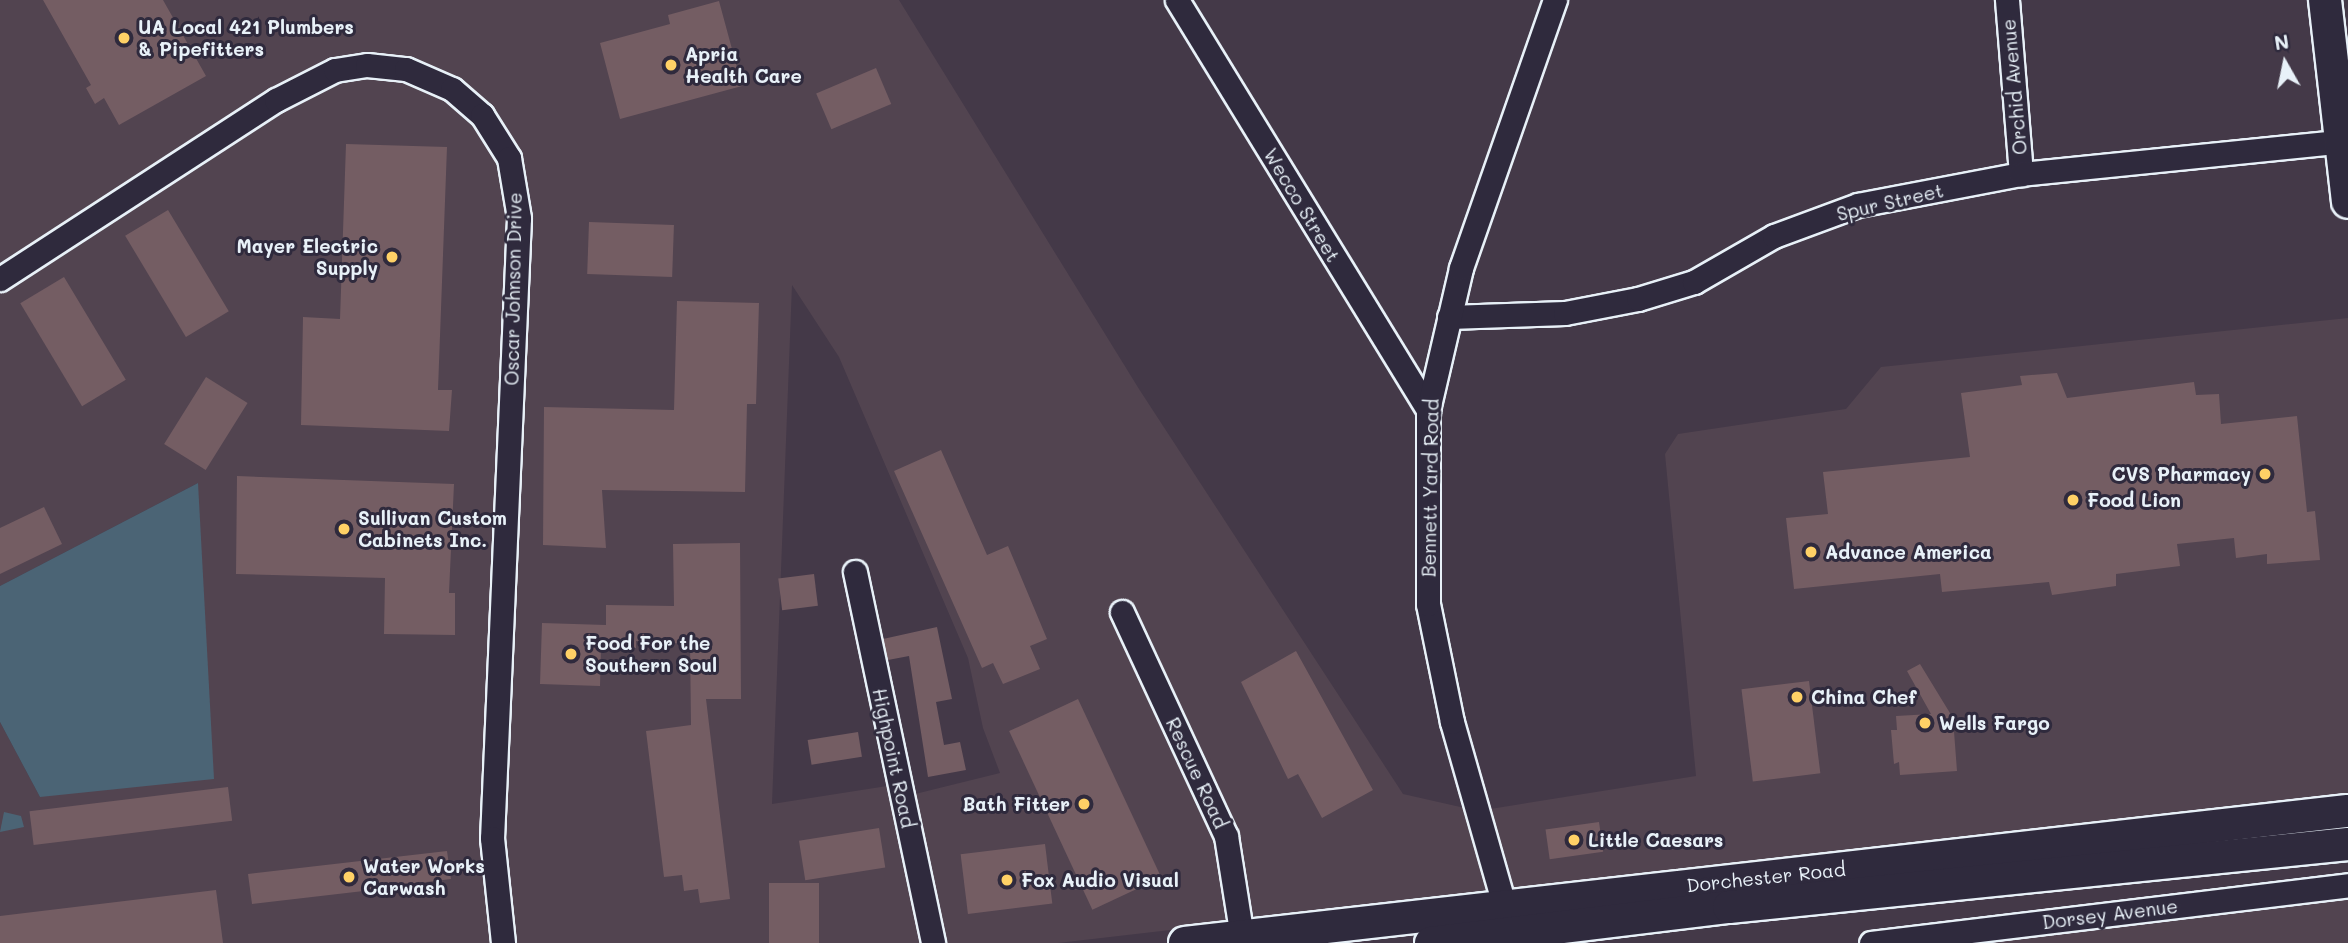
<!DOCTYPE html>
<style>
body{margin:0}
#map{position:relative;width:2348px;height:943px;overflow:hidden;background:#443948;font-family:Mali,sans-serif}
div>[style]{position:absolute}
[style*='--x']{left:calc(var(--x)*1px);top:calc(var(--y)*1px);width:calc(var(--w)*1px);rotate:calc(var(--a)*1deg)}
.built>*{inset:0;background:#524450}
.water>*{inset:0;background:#4b6475}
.building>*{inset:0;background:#745d63;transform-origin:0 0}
.roads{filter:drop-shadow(2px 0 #e8f1f8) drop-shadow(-2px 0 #e8f1f8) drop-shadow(0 2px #e8f1f8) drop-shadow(0 -2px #e8f1f8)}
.street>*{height:23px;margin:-11.5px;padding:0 11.5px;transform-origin:11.5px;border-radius:11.5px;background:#2f2a3d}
.secondary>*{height:32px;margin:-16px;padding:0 16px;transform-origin:16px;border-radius:16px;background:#2f2a3d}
.dots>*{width:19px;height:19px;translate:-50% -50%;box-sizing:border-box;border:4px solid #2f2a3d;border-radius:50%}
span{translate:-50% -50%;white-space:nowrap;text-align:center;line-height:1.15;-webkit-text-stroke:6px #2f2a3d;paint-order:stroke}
.poi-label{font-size:19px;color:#e8f1f8;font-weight:700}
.left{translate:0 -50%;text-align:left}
.right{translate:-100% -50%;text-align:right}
.street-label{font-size:19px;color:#e8f1f8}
.north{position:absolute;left:2250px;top:28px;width:70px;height:70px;-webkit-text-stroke:5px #2f2a3d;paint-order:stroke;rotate:351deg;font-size:19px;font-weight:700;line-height:28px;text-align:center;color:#e8f1f8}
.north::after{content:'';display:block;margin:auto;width:24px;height:32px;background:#e8f1f8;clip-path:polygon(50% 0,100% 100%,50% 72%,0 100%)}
</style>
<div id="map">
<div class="built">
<i style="clip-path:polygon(evenodd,0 0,899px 0,1139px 389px,1403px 794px,1478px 811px,1696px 776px,1665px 454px,1678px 434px,1846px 409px,1881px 367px,2348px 318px,2348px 794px,1058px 943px,0 943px,0 722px,40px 797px,198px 483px,0 586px,0 0,792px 285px,839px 357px,968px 658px,983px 728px,1000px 773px,903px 797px,900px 784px,772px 804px,792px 285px)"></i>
<i style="clip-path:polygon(2348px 885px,2348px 943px,1871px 943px)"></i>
</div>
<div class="water">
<i style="clip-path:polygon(198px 483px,214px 779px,40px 797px,0 722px,0 586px)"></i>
<i style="clip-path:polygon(4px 812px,21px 816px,24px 827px,0 832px)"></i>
</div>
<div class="building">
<i style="clip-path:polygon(43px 0,163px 0,206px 76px,119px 125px,104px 98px,95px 104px,86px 88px,91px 85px)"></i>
<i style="clip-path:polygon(719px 1px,742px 86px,620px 119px,600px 43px,670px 24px,668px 15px)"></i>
<i style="left:876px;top:68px;width:39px;height:65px;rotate:67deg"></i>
<i style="clip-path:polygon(346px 144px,447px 147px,438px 390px,452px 390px,449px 431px,301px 425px,303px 317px,340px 319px)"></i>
<i style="left:168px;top:210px;width:118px;height:50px;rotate:59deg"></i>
<i style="left:589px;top:222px;width:85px;height:52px;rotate:2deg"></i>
<i style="left:64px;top:277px;width:120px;height:51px;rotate:59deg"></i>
<i style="clip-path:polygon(677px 301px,759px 303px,756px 404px,747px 404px,745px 492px,602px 490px,606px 548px,543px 545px,544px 407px,674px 410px)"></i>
<i style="clip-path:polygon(2057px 373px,2067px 398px,2194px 382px,2196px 395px,2219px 394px,2221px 424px,2297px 416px,2307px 512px,2315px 511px,2320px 560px,2267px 564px,2267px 554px,2236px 558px,2234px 538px,2177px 544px,2180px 566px,2116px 574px,2116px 586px,2052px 595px,2049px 582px,1942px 592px,1940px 574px,1794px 589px,1786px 518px,1828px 514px,1823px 472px,1970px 457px,1961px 393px,2022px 385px,2020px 376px)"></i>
<i style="left:206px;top:377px;width:49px;height:79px;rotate:32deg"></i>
<i style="clip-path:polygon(941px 450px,987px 555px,1008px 546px,1047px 639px,1030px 646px,1040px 669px,1003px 684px,993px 663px,982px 668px,894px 471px)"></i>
<i style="clip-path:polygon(237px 476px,454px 484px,449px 593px,455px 593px,455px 635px,384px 634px,385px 578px,236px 574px)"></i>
<i style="clip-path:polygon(44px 507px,62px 544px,0 574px,0 528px)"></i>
<i style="clip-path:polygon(740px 543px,741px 699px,706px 699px,730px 899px,700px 903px,698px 889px,684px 891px,682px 875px,664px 877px,646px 731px,691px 725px,690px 644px,636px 641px,636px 648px,601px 647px,600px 686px,540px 684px,542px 623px,606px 625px,606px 605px,674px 606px,673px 544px)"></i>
<i style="left:814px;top:574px;width:32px;height:36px;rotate:83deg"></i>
<i style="clip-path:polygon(937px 627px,952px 699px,936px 702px,944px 745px,960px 742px,966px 770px,928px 777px,909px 656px,888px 660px,883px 639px)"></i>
<i style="clip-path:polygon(1296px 651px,1373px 790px,1322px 818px,1298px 774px,1288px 779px,1241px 682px)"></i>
<i style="clip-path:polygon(1920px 664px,1953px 718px,1957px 771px,1900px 775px,1899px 762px,1894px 764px,1891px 730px,1897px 730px,1896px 716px,1931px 714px,1907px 671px)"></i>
<i style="left:1809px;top:681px;width:93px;height:68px;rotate:83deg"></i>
<i style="left:1078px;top:699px;width:197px;height:76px;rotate:65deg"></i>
<i style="left:858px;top:732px;width:25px;height:51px;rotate:81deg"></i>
<i style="left:228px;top:787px;width:34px;height:200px;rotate:83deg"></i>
<i style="left:1599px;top:822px;width:30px;height:54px;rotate:82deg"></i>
<i style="left:879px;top:828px;width:40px;height:81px;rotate:81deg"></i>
<i style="left:1045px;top:844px;width:60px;height:85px;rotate:83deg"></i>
<i style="clip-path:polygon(447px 851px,451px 879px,419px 883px,420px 892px,399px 894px,398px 887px,252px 904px,248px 874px)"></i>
<i style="left:769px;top:883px;width:50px;height:60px"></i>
<i style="clip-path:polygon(216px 890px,223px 943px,0 943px,0 916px)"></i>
</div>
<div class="roads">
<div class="street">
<i style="--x:1177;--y:0;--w:481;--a:58.5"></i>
<i style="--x:2007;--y:0;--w:175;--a:85.4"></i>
<i style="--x:0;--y:279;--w:329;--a:-33"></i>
<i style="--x:276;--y:100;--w:66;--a:-27"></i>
<i style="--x:335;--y:70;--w:32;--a:-9"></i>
<i style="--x:367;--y:65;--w:39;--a:6"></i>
<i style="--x:406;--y:69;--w:50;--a:23.5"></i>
<i style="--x:452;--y:89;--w:40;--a:41"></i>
<i style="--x:482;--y:115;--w:51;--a:57.9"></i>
<i style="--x:509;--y:158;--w:61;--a:80.5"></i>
<i style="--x:519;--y:218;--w:621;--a:92.49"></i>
<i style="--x:492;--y:838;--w:106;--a:84"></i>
<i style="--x:1449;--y:317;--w:116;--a:-2"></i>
<i style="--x:1565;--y:313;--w:74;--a:-10.9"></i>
<i style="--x:1638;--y:299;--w:59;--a:-16.9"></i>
<i style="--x:1694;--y:282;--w:92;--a:-29.9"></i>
<i style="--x:1774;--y:236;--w:90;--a:-20.3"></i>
<i style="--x:1858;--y:205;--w:166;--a:-10.8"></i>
<i style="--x:2021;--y:174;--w:329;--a:-5.8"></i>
<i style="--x:855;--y:572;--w:379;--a:78.1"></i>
<i style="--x:1122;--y:612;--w:247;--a:65.1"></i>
<i style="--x:1226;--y:836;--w:108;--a:81"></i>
<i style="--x:1509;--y:922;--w:208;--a:-105.9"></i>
<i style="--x:1452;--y:722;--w:120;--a:-101.5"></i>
<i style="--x:1428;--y:604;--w:194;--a:-90"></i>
<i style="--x:1428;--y:410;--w:146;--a:-76.9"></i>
<i style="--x:1461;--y:268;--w:284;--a:-70.7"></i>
<i style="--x:1871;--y:943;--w:481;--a:-6.9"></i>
</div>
<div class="secondary">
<i style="--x:2325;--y:0;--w:203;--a:83.5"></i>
<i style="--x:1185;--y:943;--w:1170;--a:-6.48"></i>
<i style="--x:1431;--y:943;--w:300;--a:-6.9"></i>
<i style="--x:1729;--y:907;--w:622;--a:-5.81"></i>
</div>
</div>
<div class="dots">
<i style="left:124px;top:38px;background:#ffd166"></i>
<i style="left:671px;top:65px;background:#ffd166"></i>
<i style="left:392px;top:257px;background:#ffd166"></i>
<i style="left:2265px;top:474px;background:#ffd166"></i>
<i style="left:2073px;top:500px;background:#ffd166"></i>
<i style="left:344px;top:529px;background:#ffd166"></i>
<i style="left:1811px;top:552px;background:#ffd166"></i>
<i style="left:571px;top:654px;background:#ffd166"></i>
<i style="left:1797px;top:697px;background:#ffd166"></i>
<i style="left:1925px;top:723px;background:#ffd166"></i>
<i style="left:1084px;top:804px;background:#ffd166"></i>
<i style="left:1574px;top:840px;background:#ffd166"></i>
<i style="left:349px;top:877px;background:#ffd166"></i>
<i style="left:1007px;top:880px;background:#ffd166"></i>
</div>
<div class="poi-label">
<span class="left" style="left:138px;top:38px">UA Local 421 Plumbers<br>&amp; Pipefitters</span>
<span class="left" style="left:685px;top:65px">Apria<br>Health Care</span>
<span class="right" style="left:378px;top:257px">Mayer Electric<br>Supply</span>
<span class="right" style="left:2251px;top:474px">CVS Pharmacy</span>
<span class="left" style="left:2087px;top:500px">Food Lion</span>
<span class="left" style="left:358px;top:529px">Sullivan Custom<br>Cabinets Inc.</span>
<span class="left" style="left:1825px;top:552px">Advance America</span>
<span class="left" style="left:585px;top:654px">Food For the<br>Southern Soul</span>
<span class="left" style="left:1811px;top:697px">China Chef</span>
<span class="left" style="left:1939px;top:723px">Wells Fargo</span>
<span class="right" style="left:1070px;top:804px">Bath Fitter</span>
<span class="left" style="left:1588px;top:840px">Little Caesars</span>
<span class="left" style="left:363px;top:877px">Water Works<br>Carwash</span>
<span class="left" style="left:1021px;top:880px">Fox Audio Visual</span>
</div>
<div class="street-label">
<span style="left:2014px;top:87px;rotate:-95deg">Orchid Avenue</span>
<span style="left:1890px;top:202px;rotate:-13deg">Spur Street</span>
<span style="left:1302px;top:205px;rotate:59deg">Wecco Street</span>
<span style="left:513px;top:289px;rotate:-89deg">Oscar Johnson Drive</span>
<span style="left:1430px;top:488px;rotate:-89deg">Bennett Yard Road</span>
<span style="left:894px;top:758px;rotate:78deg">Highpoint Road</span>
<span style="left:1197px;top:773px;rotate:65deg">Rescue Road</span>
<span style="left:1766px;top:877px;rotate:-6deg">Dorchester Road</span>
<span style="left:2110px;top:914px;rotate:-7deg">Dorsey Avenue</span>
</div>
<div class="north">N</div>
</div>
